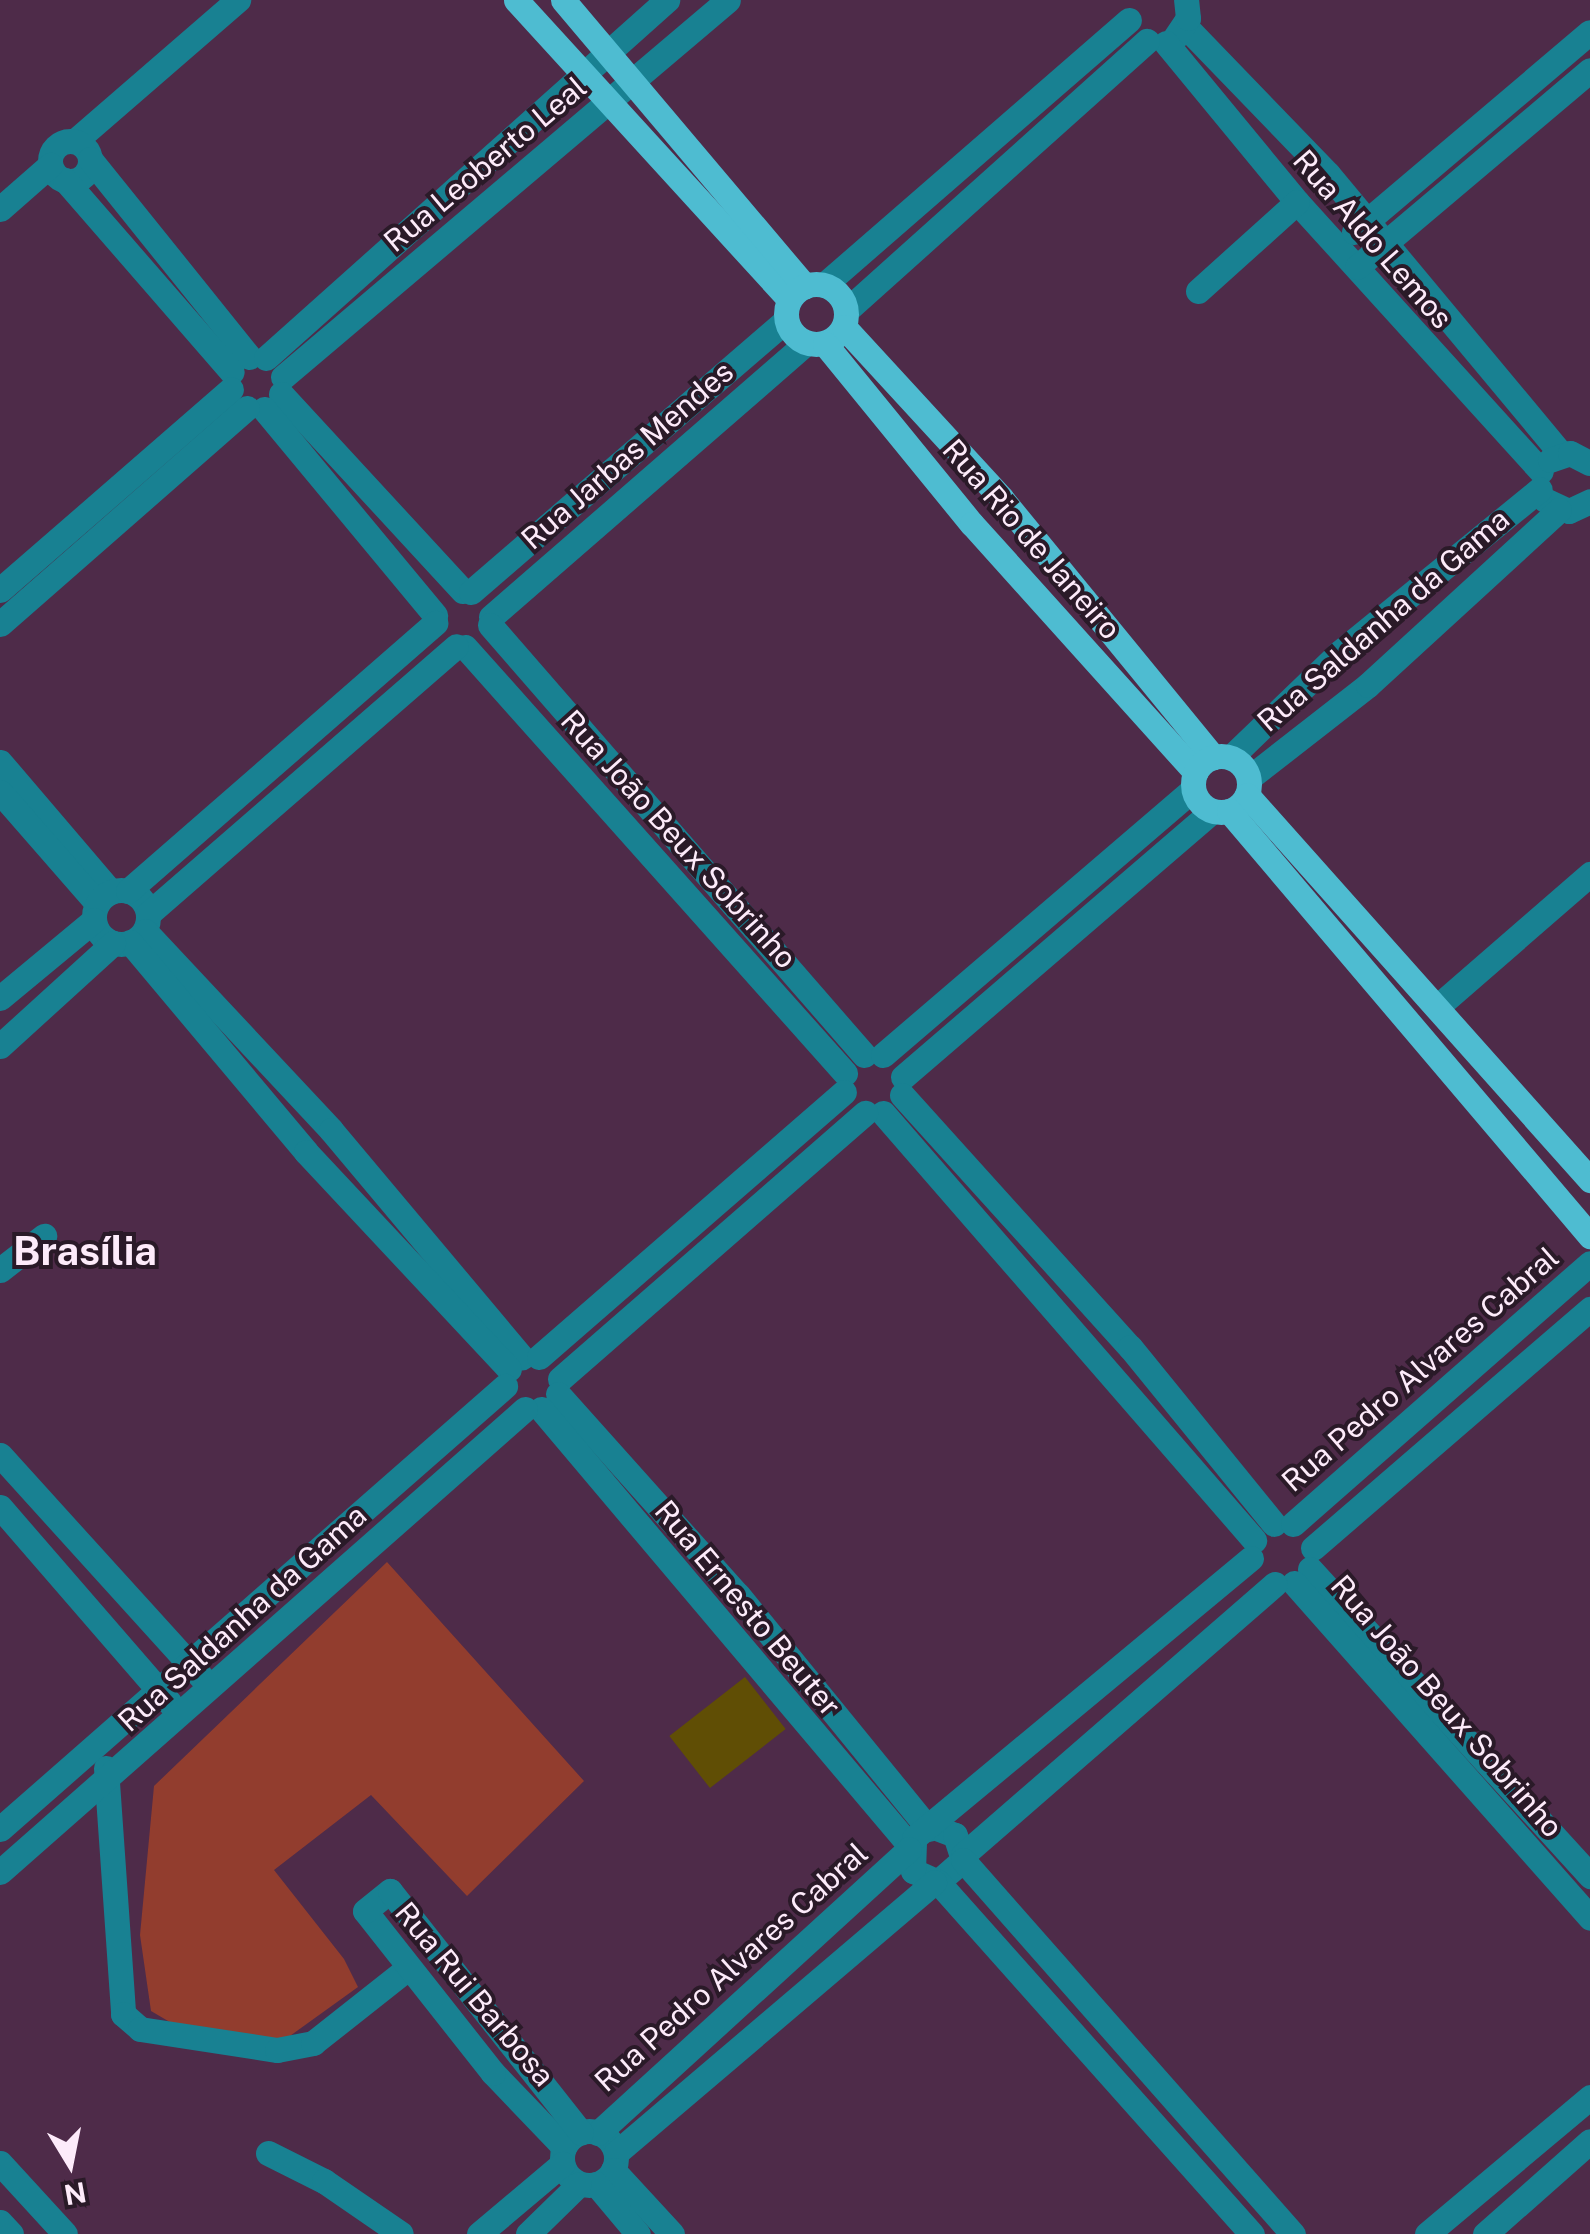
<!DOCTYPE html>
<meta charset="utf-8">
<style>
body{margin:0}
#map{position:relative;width:1590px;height:2234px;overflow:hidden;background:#4e2b49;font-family:"Public Sans",sans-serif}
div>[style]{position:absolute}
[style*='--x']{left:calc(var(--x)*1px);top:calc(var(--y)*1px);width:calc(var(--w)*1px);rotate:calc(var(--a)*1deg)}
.green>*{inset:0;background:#923d2e}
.building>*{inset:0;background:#604e05;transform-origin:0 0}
.minor>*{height:25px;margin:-12.5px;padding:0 12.5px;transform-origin:12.5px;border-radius:12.5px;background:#188192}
.minor>.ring{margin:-12.5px;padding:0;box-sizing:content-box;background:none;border:25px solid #188192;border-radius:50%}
.major>*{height:25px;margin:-12.5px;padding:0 12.5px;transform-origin:12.5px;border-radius:12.5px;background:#4ebcd1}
.major>.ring{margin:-12.5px;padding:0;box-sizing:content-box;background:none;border:25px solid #4ebcd1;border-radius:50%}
span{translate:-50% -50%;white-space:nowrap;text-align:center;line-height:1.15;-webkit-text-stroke:8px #2a1a28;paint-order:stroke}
.street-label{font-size:30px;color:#fdebfa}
.district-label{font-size:40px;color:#fdebfa;font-weight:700}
.north{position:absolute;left:20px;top:2114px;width:100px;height:100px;-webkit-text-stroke:8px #2a1a28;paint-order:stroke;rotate:170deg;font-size:28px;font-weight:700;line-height:40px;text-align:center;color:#fdebfa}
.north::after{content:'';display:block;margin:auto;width:35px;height:45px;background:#fdebfa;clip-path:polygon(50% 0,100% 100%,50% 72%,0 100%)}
</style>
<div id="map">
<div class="green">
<i style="clip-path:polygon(387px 1562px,584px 1781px,467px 1896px,371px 1795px,274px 1870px,344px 1959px,358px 1987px,276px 2046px,192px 2035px,151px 2011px,140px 1935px,154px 1786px)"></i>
</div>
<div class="building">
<i style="left:745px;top:1677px;width:66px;height:96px;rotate:52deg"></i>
</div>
<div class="minor">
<i style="--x:1186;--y:27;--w:204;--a:46"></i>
<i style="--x:1328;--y:174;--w:364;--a:50.2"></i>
<i style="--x:1174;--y:39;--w:25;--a:-56"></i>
<i style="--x:1188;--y:18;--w:18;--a:-96"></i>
<i style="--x:1166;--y:43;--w:206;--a:50.5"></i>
<i style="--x:1297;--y:202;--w:363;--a:47.8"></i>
<i style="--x:75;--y:141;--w:216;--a:-40.9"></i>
<i class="ring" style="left:50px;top:141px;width:15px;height:15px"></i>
<i style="--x:90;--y:159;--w:254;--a:51.2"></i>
<i style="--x:65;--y:180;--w:254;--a:49"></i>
<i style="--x:0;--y:209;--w:67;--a:-41.3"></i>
<i style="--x:1354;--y:232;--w:309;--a:-40.3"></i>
<i style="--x:1357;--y:267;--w:305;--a:-40.2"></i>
<i style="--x:824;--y:285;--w:404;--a:-41"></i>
<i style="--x:1198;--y:291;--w:133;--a:-42"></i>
<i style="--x:847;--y:310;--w:403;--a:-41.9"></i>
<i style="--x:266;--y:358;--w:538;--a:-41.76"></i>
<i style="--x:283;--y:377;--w:583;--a:-40.27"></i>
<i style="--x:281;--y:394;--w:268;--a:47.3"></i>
<i style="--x:264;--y:409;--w:268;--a:50.3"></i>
<i style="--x:1550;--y:460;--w:21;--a:-19"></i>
<i style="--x:1570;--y:453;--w:22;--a:27"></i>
<i style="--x:1545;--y:500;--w:26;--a:25"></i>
<i style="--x:1569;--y:511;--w:23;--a:-25"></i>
<i style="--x:0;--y:590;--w:306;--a:-41"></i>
<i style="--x:471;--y:592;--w:416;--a:-40.8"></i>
<i style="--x:491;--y:617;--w:417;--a:-41"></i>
<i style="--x:0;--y:624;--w:328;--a:-41.2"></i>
<i style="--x:490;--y:625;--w:570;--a:48.98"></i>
<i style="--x:465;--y:647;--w:571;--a:48.27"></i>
<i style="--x:1231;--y:757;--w:150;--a:-43.9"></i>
<i style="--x:1339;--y:653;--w:259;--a:-39.2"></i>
<i style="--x:0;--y:762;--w:171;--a:49.5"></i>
<i style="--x:1249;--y:778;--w:151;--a:-38"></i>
<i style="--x:1368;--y:685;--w:259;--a:-42.5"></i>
<i style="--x:0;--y:792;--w:147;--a:48.9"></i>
<i class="ring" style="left:94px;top:890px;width:29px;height:29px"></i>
<i style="--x:128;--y:891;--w:408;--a:-41.1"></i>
<i style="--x:148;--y:914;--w:408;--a:-41"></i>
<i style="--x:145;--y:931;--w:272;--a:46.9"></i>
<i style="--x:331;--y:1130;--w:297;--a:50"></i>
<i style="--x:130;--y:942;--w:274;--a:50"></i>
<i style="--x:306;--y:1152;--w:297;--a:46.9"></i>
<i style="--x:0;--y:998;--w:122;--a:-39.7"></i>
<i style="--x:1437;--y:1007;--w:203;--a:-41"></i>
<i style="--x:0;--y:1046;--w:153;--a:-42.3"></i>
<i style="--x:883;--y:1055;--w:408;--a:-40.6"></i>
<i style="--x:903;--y:1077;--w:408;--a:-40.7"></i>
<i style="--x:902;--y:1095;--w:340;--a:47.9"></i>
<i style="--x:1130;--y:1347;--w:228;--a:50.9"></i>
<i style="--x:883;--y:1113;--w:566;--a:49.01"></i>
<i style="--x:0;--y:1270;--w:56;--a:-37.7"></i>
<i style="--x:539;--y:1357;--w:404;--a:-41"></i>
<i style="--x:560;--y:1379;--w:405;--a:-41.1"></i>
<i style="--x:558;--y:1394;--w:270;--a:48.2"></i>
<i style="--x:738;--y:1595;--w:302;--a:50.8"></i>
<i style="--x:541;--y:1409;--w:572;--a:49.82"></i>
<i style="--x:0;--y:1455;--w:299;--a:47.8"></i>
<i style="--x:0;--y:1507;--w:259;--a:49.1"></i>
<i style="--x:1293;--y:1524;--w:395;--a:-41.3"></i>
<i style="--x:1313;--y:1548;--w:366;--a:-40.8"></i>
<i style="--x:1310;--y:1569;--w:416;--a:47.6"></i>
<i style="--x:1294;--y:1583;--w:447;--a:48.5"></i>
<i style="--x:106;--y:1768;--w:247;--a:86"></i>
<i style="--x:123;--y:2014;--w:23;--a:41"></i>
<i style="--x:140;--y:2029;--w:139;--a:8.7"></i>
<i style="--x:277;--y:2050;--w:37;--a:-11"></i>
<i style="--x:313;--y:2043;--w:121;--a:-38.3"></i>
<i style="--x:934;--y:1827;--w:22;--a:21"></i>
<i style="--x:955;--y:1835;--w:26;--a:72"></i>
<i style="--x:963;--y:1860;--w:33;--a:139"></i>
<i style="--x:938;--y:1882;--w:27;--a:-156"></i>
<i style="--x:913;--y:1871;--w:33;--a:-88"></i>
<i style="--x:914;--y:1838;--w:438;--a:-39.7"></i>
<i style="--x:0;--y:1829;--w:672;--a:-41.26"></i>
<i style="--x:963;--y:1855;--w:413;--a:-41"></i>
<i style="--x:963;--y:1860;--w:499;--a:48.6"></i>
<i style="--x:0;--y:1872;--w:700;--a:-41.41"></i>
<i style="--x:938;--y:1882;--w:472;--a:48.3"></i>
<i class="ring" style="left:562px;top:2131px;width:29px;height:29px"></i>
<i style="--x:598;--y:2133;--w:421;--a:-42.4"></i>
<i style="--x:564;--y:2147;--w:103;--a:-133.8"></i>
<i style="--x:493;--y:2073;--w:206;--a:-128.3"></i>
<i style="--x:365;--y:1911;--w:32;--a:-39"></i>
<i style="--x:390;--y:1891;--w:308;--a:51.7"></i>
<i style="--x:268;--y:2153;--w:63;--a:26.6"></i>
<i style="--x:324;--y:2181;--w:93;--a:34.5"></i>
<i style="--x:616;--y:2153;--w:418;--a:-40.4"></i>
<i style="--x:0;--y:2163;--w:96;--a:47.5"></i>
<i style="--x:613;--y:2170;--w:87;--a:47.3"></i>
<i style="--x:596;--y:2184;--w:65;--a:50"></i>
<i style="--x:0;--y:2222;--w:16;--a:47"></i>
<i style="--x:479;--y:2234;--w:109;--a:-40.1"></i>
<i style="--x:528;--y:2234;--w:71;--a:-44.4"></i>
<i style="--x:1427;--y:2234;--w:213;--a:-40"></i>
<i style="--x:1485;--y:2234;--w:140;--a:-41.5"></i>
</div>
<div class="major">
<i style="--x:516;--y:0;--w:405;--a:47.6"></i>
<i style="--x:563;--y:0;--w:375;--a:49.8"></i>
<i class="ring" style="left:786px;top:284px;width:35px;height:35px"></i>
<i style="--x:844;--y:327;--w:232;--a:47.4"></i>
<i style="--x:1001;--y:498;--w:335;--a:50.7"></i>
<i style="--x:825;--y:344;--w:232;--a:50.8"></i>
<i style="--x:972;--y:524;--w:334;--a:48"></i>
<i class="ring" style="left:1193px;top:756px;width:31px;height:31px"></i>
<i style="--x:1247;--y:795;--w:516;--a:48.3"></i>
<i style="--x:1229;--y:811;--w:558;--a:49.66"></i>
</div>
<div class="street-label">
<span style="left:485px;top:164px;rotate:-40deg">Rua Leoberto Leal</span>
<span style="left:1373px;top:239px;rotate:49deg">Rua Aldo Lemos</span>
<span style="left:627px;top:455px;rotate:-41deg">Rua Jarbas Mendes</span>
<span style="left:1032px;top:539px;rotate:49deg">Rua Rio de Janeiro</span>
<span style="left:1383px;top:620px;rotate:-41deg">Rua Saldanha da Gama</span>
<span style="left:679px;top:839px;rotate:48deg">Rua João Beux Sobrinho</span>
<span style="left:1420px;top:1369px;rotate:-41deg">Rua Pedro Alvares Cabral</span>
<span style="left:748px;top:1608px;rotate:50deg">Rua Ernesto Beuter</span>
<span style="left:242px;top:1618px;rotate:-42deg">Rua Saldanha da Gama</span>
<span style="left:1447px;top:1706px;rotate:49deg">Rua João Beux Sobrinho</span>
<span style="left:731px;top:1967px;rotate:-42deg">Rua Pedro Alvares Cabral</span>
<span style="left:475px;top:1994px;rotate:50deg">Rua Rui Barbosa</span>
</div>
<div class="district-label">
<span style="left:85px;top:1251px">Brasília</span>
</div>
<div class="north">N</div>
</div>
